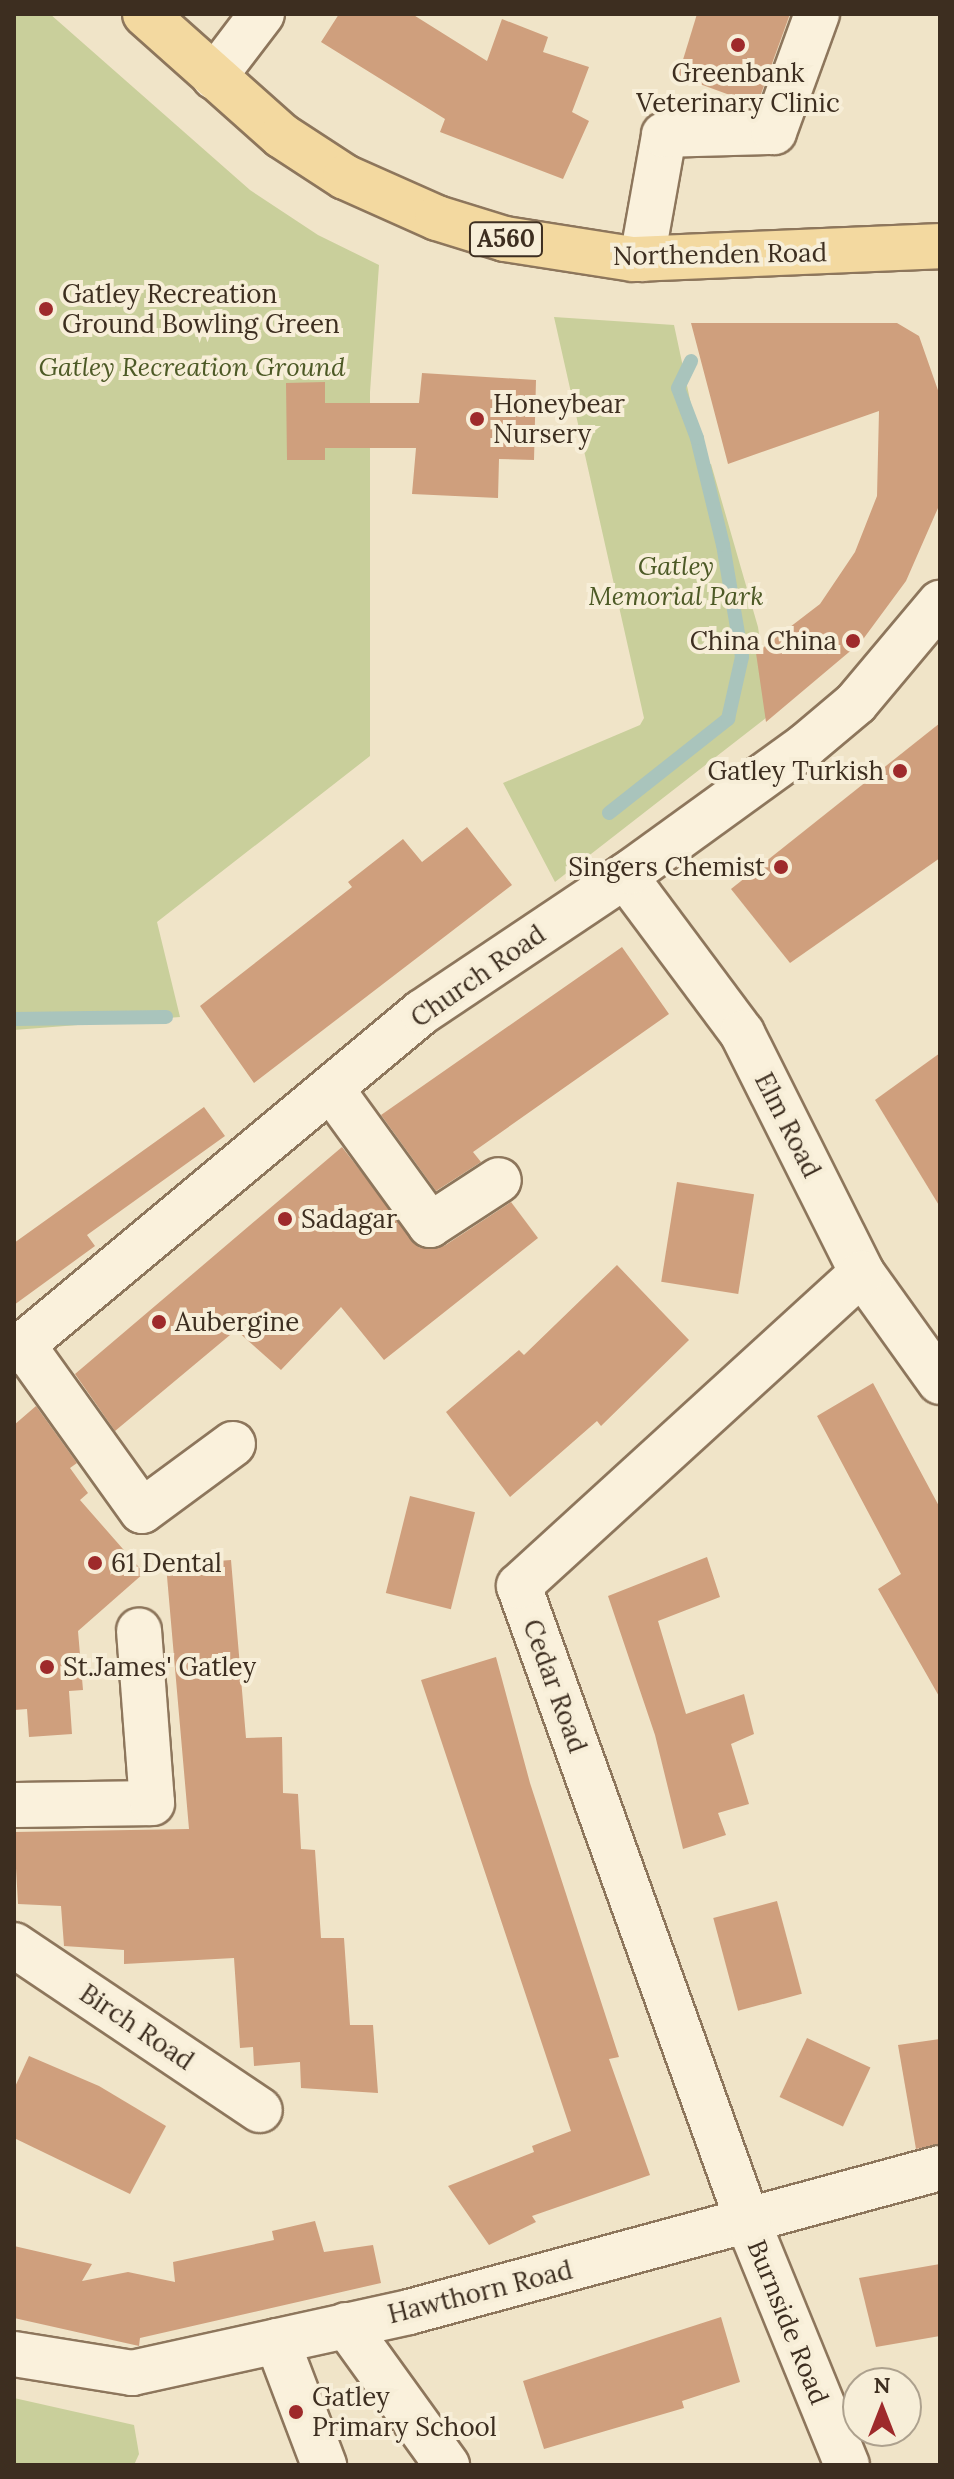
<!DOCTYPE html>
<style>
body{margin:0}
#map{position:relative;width:954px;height:2479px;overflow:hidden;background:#f0e4c8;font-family:Lora,serif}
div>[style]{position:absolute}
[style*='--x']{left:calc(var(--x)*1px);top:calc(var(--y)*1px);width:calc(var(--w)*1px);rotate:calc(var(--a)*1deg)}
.green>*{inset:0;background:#c9cf9b}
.stream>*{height:14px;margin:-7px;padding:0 7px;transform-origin:7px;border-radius:7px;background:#a9c4bc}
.building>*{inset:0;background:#cf9f7d;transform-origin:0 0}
.roads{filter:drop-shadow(2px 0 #8d765c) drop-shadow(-2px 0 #8d765c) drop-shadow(0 2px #8d765c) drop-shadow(0 -2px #8d765c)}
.minor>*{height:44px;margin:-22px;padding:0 22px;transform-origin:22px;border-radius:22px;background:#faf1dc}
.major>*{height:44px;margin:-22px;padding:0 22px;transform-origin:22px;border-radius:22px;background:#f3d9a0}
.dots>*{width:22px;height:22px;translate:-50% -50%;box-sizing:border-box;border:4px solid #f7eed8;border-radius:50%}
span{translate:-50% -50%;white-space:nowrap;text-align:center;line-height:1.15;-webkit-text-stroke:8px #f7eed8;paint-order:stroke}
.shield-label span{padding:2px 6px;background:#f7eed8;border:2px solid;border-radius:6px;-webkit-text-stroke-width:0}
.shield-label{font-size:24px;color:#3d2e20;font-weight:700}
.poi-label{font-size:26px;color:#3d2e20}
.left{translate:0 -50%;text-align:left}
.right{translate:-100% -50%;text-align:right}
.street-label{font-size:26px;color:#3d2e20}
.park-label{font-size:26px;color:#4d5a26;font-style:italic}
.frame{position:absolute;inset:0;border:16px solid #3d2e20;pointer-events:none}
.north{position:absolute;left:842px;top:2367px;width:80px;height:80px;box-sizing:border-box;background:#f7eed8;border:2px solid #ada18e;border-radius:50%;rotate:0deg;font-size:22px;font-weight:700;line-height:32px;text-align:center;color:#3d2e20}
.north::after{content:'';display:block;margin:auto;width:28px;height:36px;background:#9e2a2b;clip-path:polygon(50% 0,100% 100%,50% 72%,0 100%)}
</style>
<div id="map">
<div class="green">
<i style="clip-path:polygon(14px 14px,50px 14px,250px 190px,318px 235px,379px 265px,370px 392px,370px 756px,157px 922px,180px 1017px,14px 1030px)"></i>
<i style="clip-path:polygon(554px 317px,674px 325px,704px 465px,711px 464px,758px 627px,771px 714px,555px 882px,503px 783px,640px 725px,644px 718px)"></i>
<i style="clip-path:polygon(14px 2398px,134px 2425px,139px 2454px,134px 2465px,14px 2465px)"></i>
</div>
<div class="stream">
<i style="--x:609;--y:813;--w:152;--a:-38.3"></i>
<i style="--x:728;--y:719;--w:64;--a:-77.3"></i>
<i style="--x:742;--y:657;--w:114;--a:-99.6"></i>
<i style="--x:723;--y:545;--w:110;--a:-103.7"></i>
<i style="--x:697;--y:438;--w:53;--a:-110.8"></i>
<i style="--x:678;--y:388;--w:30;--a:-64"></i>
<i style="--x:14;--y:1019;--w:152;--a:-0.8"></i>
</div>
<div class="building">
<i style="clip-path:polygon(339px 14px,412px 14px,487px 61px,502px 19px,548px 37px,543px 52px,589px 67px,572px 112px,589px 121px,563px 179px,440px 132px,445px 119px,321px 42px)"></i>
<i style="clip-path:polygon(697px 14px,790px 14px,757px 105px,678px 76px)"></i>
<i style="clip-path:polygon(691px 323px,897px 323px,919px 336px,940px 396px,938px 508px,906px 581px,861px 642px,766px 722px,756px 653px,820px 604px,855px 552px,877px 496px,879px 411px,728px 464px)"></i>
<i style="clip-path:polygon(422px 373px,536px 380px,534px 460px,499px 459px,498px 498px,412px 494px,416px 448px,325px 448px,325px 460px,287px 460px,286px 383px,325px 382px,325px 403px,419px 403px)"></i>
<i style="clip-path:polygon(940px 723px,940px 858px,790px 963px,731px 889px)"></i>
<i style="clip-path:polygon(467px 827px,512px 885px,254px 1083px,200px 1006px,352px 887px,348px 882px,403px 839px,422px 862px)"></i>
<i style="clip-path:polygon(622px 947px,669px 1014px,473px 1152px,481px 1162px,436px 1191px,381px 1115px)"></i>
<i style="clip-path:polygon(940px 1053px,940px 1207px,875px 1100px)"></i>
<i style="clip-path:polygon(204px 1107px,225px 1136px,87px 1235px,95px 1246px,14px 1305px,14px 1243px)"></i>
<i style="clip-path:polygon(342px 1147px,420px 1248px,444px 1246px,511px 1202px,538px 1238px,384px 1360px,341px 1307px,281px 1370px,236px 1330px,115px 1431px,75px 1374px)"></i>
<i style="left:677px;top:1182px;width:78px;height:101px;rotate:9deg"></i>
<i style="clip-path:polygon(617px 1265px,689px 1340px,601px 1426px,597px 1421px,510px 1497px,446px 1412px,519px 1350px,524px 1355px)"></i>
<i style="clip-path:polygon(873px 1383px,940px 1508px,940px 1698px,878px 1589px,901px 1574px,817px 1416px)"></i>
<i style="clip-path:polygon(36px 1406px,77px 1463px,70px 1468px,88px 1493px,80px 1500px,144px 1573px,78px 1631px,83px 1690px,69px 1691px,72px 1734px,29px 1737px,27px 1709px,14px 1710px,14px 1425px)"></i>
<i style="left:410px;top:1496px;width:67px;height:100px;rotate:14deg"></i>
<i style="clip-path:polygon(707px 1557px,720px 1597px,658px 1621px,686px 1714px,744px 1694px,754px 1734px,731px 1744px,749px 1804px,718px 1813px,726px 1835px,683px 1849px,655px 1735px,608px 1596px)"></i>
<i style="clip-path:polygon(231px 1560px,246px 1738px,282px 1737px,283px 1793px,298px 1794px,301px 1849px,315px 1850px,321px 1938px,344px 1938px,350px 2025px,373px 2025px,378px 2093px,301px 2088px,300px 2062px,254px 2066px,253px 2047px,240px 2048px,234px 1958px,124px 1964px,124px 1950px,64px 1946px,61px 1906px,18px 1904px,14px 1832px,189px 1829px,166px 1565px)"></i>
<i style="clip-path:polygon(496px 1657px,530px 1783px,619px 2057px,609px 2059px,650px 2175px,532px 2216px,536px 2222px,489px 2245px,448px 2186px,534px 2152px,532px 2146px,571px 2131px,421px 1680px)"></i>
<i style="left:777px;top:1901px;width:96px;height:66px;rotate:75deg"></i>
<i style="left:807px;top:2038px;width:70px;height:65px;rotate:25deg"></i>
<i style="clip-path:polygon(940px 2039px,940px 2144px,916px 2149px,898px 2045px)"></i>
<i style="clip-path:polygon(29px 2056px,99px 2086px,166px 2126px,130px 2194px,14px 2138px,14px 2089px)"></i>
<i style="clip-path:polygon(315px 2221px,324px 2252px,373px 2245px,381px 2283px,140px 2338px,139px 2346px,14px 2318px,14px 2246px,92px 2264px,82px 2281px,128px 2272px,175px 2282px,173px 2262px,274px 2240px,272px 2231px)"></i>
<i style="clip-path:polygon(940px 2264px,940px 2336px,876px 2347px,859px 2278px)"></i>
<i style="clip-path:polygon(721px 2317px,740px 2382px,682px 2401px,684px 2408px,544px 2449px,523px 2381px)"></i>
</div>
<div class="roads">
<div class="minor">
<i style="--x:214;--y:77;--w:79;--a:-52.7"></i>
<i style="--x:642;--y:259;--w:126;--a:-79.9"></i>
<i style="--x:664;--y:135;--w:110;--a:-1.6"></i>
<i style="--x:774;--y:132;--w:126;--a:-70"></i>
<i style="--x:625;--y:876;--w:196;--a:53.3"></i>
<i style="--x:742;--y:1033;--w:268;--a:63.4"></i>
<i style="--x:862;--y:1273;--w:134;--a:54.4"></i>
<i style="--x:332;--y:1090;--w:167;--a:54"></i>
<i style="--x:430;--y:1225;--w:82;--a:-33.1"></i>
<i style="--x:23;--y:1345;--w:204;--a:54.4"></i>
<i style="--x:142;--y:1511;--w:113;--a:-36.4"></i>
<i style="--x:14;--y:1352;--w:531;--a:-39.81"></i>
<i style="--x:422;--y:1012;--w:252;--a:-33.8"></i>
<i style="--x:631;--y:872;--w:215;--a:-35.9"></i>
<i style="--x:805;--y:746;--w:67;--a:-40.1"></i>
<i style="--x:856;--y:703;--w:131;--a:-50"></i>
<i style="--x:14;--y:1805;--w:138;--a:-0.8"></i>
<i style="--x:152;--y:1803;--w:173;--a:-94.3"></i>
<i style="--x:14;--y:1945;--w:296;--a:33.9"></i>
<i style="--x:346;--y:2325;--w:173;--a:54.2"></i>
<i style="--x:277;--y:2341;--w:133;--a:69.2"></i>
<i style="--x:14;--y:2354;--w:120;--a:9.1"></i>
<i style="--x:132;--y:2373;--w:284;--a:-12.4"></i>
<i style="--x:409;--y:2312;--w:550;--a:-15.17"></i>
<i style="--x:847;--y:2465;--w:262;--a:-112.2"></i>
<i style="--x:748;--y:2222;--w:676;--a:-109.8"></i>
<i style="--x:519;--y:1586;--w:464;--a:-42.4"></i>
</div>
<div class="major">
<i style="--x:145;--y:14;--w:183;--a:41.7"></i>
<i style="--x:282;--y:136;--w:75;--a:33.1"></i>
<i style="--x:345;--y:177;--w:101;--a:24"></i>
<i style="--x:437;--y:218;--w:71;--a:17.2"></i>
<i style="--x:505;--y:239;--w:130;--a:8.9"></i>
<i style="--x:633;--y:259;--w:307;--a:-2.4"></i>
</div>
</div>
<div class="dots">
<i style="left:738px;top:45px;background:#9e2a2b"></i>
<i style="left:46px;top:309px;background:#9e2a2b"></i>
<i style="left:477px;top:419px;background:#9e2a2b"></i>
<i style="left:853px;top:641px;background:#9e2a2b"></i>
<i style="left:900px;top:771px;background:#9e2a2b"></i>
<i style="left:781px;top:867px;background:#9e2a2b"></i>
<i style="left:285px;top:1219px;background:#9e2a2b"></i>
<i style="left:159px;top:1322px;background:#9e2a2b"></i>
<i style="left:95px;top:1563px;background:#9e2a2b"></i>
<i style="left:47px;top:1667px;background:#9e2a2b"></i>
<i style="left:296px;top:2412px;background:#9e2a2b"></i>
</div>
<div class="shield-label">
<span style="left:506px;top:239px">A560</span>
</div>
<div class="poi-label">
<span style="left:738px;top:88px">Greenbank<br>Veterinary Clinic</span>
<span class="left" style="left:62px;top:309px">Gatley Recreation<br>Ground Bowling Green</span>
<span class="left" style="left:493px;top:419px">Honeybear<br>Nursery</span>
<span class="right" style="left:837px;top:641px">China China</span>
<span class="right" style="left:884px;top:771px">Gatley Turkish</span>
<span class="right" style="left:765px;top:867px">Singers Chemist</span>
<span class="left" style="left:301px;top:1219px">Sadagar</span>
<span class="left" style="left:175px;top:1322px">Aubergine</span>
<span class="left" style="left:111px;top:1563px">61 Dental</span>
<span class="left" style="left:63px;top:1667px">St.James' Gatley</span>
<span class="left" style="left:312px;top:2412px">Gatley<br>Primary School</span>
</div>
<div class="street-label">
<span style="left:720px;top:254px;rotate:-1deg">Northenden Road</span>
<span style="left:478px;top:976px;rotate:-35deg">Church Road</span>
<span style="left:788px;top:1125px;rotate:63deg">Elm Road</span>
<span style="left:555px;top:1686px;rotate:70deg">Cedar Road</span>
<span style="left:137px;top:2027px;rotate:34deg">Birch Road</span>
<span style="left:480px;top:2292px;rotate:-14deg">Hawthorn Road</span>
<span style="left:788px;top:2322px;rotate:68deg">Burnside Road</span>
</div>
<div class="park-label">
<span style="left:192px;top:367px">Gatley Recreation Ground</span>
<span style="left:676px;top:581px">Gatley<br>Memorial Park</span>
</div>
<div class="frame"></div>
<div class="north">N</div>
</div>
